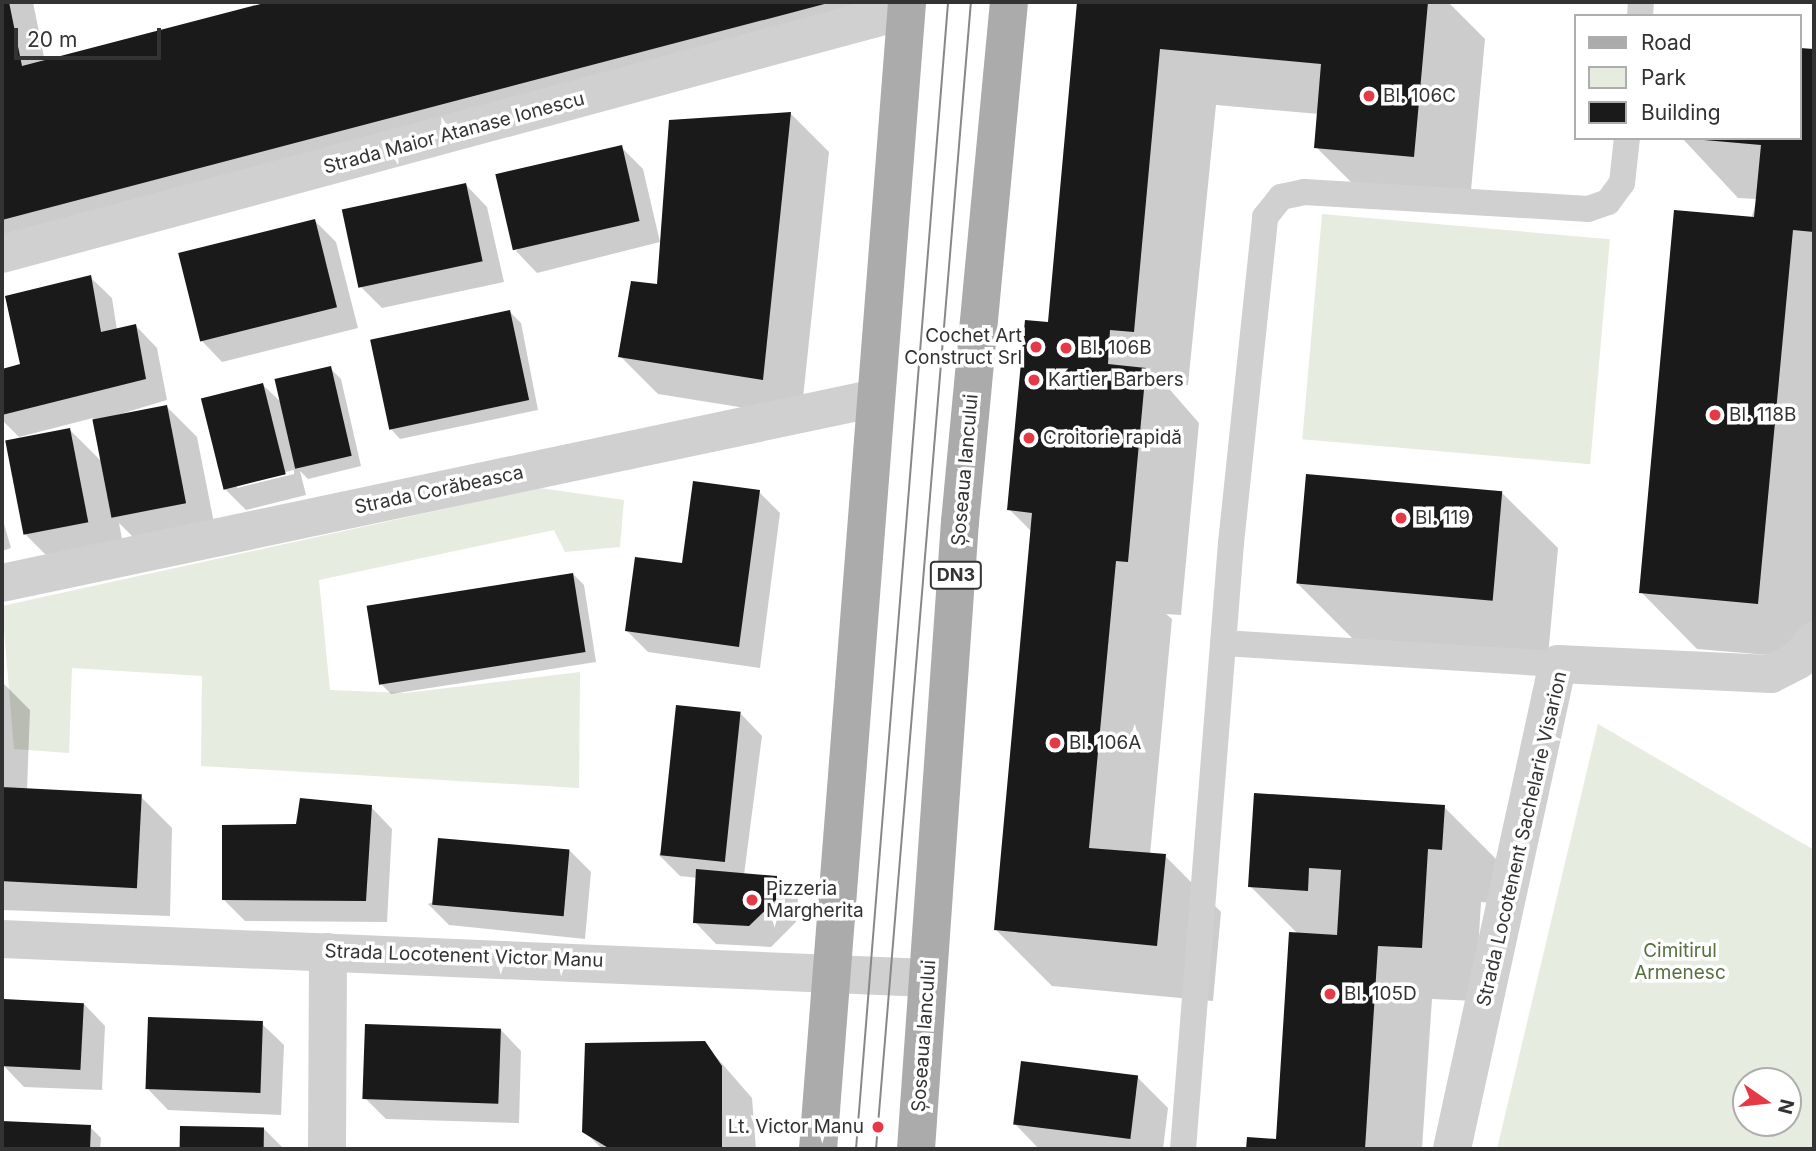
<!DOCTYPE html>
<meta charset="utf-8">
<style>
body{margin:0}
#map{position:relative;width:1816px;height:1151px;overflow:hidden;background:#fff;font-family:Inter,sans-serif}
div>[style]{position:absolute}
[style*='--x']{left:calc(var(--x)*1px);top:calc(var(--y)*1px);width:calc(var(--w)*1px);rotate:calc(var(--a)*1deg)}
.green>*{inset:0;background:#e6ecdf;transform-origin:0 0}
.shadow>*{inset:0;background:#0003}
.building>*{inset:0;background:#1a1a1a;transform-origin:0 0}
.service>*{height:26px;margin:-13px;padding:0 13px;transform-origin:13px;border-radius:13px;background:#d0d0d0}
.minor>*{height:38px;margin:-19px;padding:0 19px;transform-origin:19px;border-radius:19px;background:#d0d0d0}
.primary>*{height:38px;margin:-19px;padding:0 19px;transform-origin:19px;border-radius:19px;background:#ababab}
.tram>*{height:2px;margin:-1px;padding:0 1px;transform-origin:1px;border-radius:1px;background:#888}
.dots>*{width:19px;height:19px;translate:-50% -50%;box-sizing:border-box;border:4px solid #fff;border-radius:50%}
span{translate:-50% -50%;white-space:nowrap;text-align:center;line-height:1.15;-webkit-text-stroke:7px #fff;paint-order:stroke}
.shield-label span{padding:2px 5px;background:#fff;border:2px solid;border-radius:5px;-webkit-text-stroke-width:0}
.shield-label{font-size:18px;color:#333;font-weight:700}
.poi-label{font-size:19px;color:#333}
.left{translate:0 -50%;text-align:left}
.right{translate:-100% -50%;text-align:right}
.street-label{font-size:19px;color:#333}
.park-label{font-size:19px;color:#56703f}
.frame{position:absolute;inset:0;border:4px solid #333;pointer-events:none}
.legend{position:absolute;left:1574px;top:14px;width:228px;height:126px;box-sizing:border-box;background:#fff;border:2px solid #adadad;margin:0;padding:9px 12px;list-style:none;font-size:21px;color:#333}
.legend li{display:flex;align-items:center;gap:14px;height:35px}
.legend b{width:35px;border:2px solid #adadad}
.north{position:absolute;left:1732px;top:1067px;width:70px;height:70px;box-sizing:border-box;background:#fff;border:2px solid #adadad;border-radius:50%;rotate:104deg;font-size:19px;font-weight:700;line-height:28px;text-align:center;color:#333}
.north::after{content:'';display:block;margin:auto;width:24px;height:32px;background:#e63946;clip-path:polygon(50% 0,100% 100%,50% 72%,0 100%)}
.scale{position:absolute;left:14px;top:28px;width:147px;height:32px;box-sizing:border-box;border:4px solid #333;border-top:0;padding-left:9px;font-size:21px;line-height:24px;white-space:nowrap;color:#333;-webkit-text-stroke:5px #fff;paint-order:stroke}
</style>
<div id="map">
<div class="green">
<i style="left:1322px;top:214px;width:289px;height:226px;rotate:5deg"></i>
<i style="clip-path:polygon(540px 488px,624px 500px,620px 547px,565px 552px,554px 530px,319px 580px,330px 690px,405px 693px,580px 672px,579px 788px,201px 766px,202px 676px,72px 668px,69px 753px,14px 749px,2px 606px)"></i>
<i style="clip-path:polygon(evenodd,1598px 724px,1814px 850px,1814px 1149px,1497px 1149px,1598px 724px,1746px 1081px,1788px 1081px,1788px 1123px,1746px 1123px,1746px 1081px)"></i>
</div>
<div class="shadow">
<i style="clip-path:polygon(2px 2px,33px 2px,45px 62px,275px 2px,892px 2px,2px 258px)"></i>
<i style="clip-path:polygon(1079px 2px,1448px 2px,1485px 39px,1469px 212px,1372px 203px,1316px 147px,1319px 114px,1216px 105px,1188px 385px,1164px 383px,1199px 423px,1181px 615px,1166px 614px,1172px 619px,1150px 855px,1165px 856px,1221px 912px,1213px 1001px,1052px 986px,996px 930px,1032px 532px,1009px 509px,1050px 324px)"></i>
<i style="clip-path:polygon(1800px 50px,1814px 50px,1814px 659px,1697px 649px,1641px 592px,1757px 199px,1738px 198px,1682px 138px,1800px 138px)"></i>
<i style="clip-path:polygon(791px 114px,829px 152px,801px 417px,658px 394px,620px 356px,659px 286px)"></i>
<i style="clip-path:polygon(621px 147px,643px 169px,660px 242px,537px 273px,516px 251px)"></i>
<i style="clip-path:polygon(466px 185px,487px 207px,504px 282px,382px 308px,361px 287px)"></i>
<i style="clip-path:polygon(315px 221px,336px 242px,358px 328px,222px 362px,201px 340px)"></i>
<i style="clip-path:polygon(90px 277px,112px 298px,117px 330px,136px 326px,157px 348px,167px 400px,97px 421px,166px 406px,197px 437px,216px 533px,143px 547px,119px 523px,126px 560px,64px 573px,26px 535px,70px 430px,102px 462px,93px 418px,19px 437px,2px 420px,2px 371px,23px 366px)"></i>
<i style="clip-path:polygon(510px 312px,521px 323px,538px 410px,400px 439px,390px 428px)"></i>
<i style="clip-path:polygon(evenodd,330px 368px,341px 379px,361px 466px,308px 479px,300px 471px,306px 495px,246px 510px,224px 488px,263px 385px,283px 404px,330px 368px,294px 470px,294px 474px,237px 488px,237px 484px,294px 470px)"></i>
<i style="clip-path:polygon(759px 492px,780px 513px,760px 668px,648px 652px,627px 631px)"></i>
<i style="clip-path:polygon(1501px 492px,1558px 548px,1548px 656px,1354px 640px,1298px 584px)"></i>
<i style="clip-path:polygon(2px 517px,11px 548px,2px 551px)"></i>
<i style="clip-path:polygon(573px 574px,584px 585px,596px 662px,391px 694px,380px 683px)"></i>
<i style="clip-path:polygon(2px 682px,30px 710px,27px 790px,141px 797px,172px 828px,170px 916px,2px 910px)"></i>
<i style="clip-path:polygon(741px 714px,762px 736px,744px 875px,777px 878px,798px 899px,796px 922px,771px 947px,716px 944px,695px 922px,698px 878px,680px 876px,659px 855px)"></i>
<i style="clip-path:polygon(371px 807px,392px 829px,387px 922px,245px 921px,223px 899px,298px 826px)"></i>
<i style="clip-path:polygon(1444px 807px,1498px 861px,1495px 903px,1481px 902px,1475px 1001px,1432px 999px,1422px 1149px,1248px 1149px,1249px 1139px,1278px 1141px,1299px 935px,1250px 886px)"></i>
<i style="clip-path:polygon(570px 851px,591px 872px,585px 939px,449px 925px,428px 904px)"></i>
<i style="clip-path:polygon(84px 1004px,105px 1026px,102px 1090px,24px 1087px,3px 1065px)"></i>
<i style="clip-path:polygon(262px 1024px,284px 1045px,281px 1115px,168px 1110px,147px 1088px)"></i>
<i style="clip-path:polygon(500px 1029px,521px 1051px,519px 1123px,386px 1119px,365px 1098px)"></i>
<i style="clip-path:polygon(704px 1043px,752px 1098px,756px 1149px,602px 1149px,584px 1131px)"></i>
<i style="clip-path:polygon(1137px 1077px,1168px 1108px,1163px 1149px,1039px 1149px,1015px 1124px)"></i>
<i style="clip-path:polygon(2px 1123px,90px 1127px,101px 1138px,100px 1149px,2px 1149px)"></i>
<i style="clip-path:polygon(182px 1128px,263px 1128px,284px 1149px,182px 1149px)"></i>
</div>
<div class="building">
<i style="clip-path:polygon(2px 2px,9px 2px,22px 66px,268px 2px,832px 2px,2px 220px)"></i>
<i style="clip-path:polygon(1077px 2px,1428px 2px,1414px 157px,1314px 148px,1321px 64px,1160px 49px,1134px 332px,1110px 330px,1108px 364px,1146px 368px,1128px 562px,1116px 561px,1089px 848px,1166px 854px,1157px 946px,994px 930px,1032px 513px,1007px 510px,1025px 320px,1048px 322px)"></i>
<i style="clip-path:polygon(1800px 48px,1814px 49px,1814px 232px,1793px 230px,1758px 604px,1639px 593px,1674px 210px,1754px 217px,1761px 145px,1681px 138px,1800px 138px)"></i>
<i style="clip-path:polygon(791px 112px,763px 380px,618px 357px,631px 281px,657px 284px,669px 120px)"></i>
<i style="left:622px;top:145px;width:78px;height:130px;rotate:77deg"></i>
<i style="left:466px;top:183px;width:80px;height:127px;rotate:78deg"></i>
<i style="left:315px;top:219px;width:91px;height:141px;rotate:76deg"></i>
<i style="clip-path:polygon(91px 275px,101px 332px,136px 324px,146px 379px,2px 415px,2px 369px,20px 364px,5px 296px)"></i>
<i style="left:510px;top:310px;width:92px;height:143px;rotate:78deg"></i>
<i style="left:331px;top:366px;width:92px;height:58px;rotate:77deg"></i>
<i style="left:263px;top:383px;width:94px;height:64px;rotate:76deg"></i>
<i style="left:167px;top:405px;width:100px;height:76px;rotate:79deg"></i>
<i style="left:70px;top:428px;width:96px;height:66px;rotate:79deg"></i>
<i style="left:1306px;top:474px;width:197px;height:110px;rotate:5deg"></i>
<i style="clip-path:polygon(693px 481px,760px 490px,739px 647px,625px 631px,635px 557px,682px 563px)"></i>
<i style="left:573px;top:573px;width:80px;height:209px;rotate:81deg"></i>
<i style="left:676px;top:705px;width:65px;height:151px;rotate:6deg"></i>
<i style="left:2px;top:787px;width:140px;height:94px;rotate:3deg"></i>
<i style="clip-path:polygon(1254px 793px,1445px 805px,1442px 850px,1428px 849px,1422px 948px,1378px 946px,1365px 1149px,1246px 1149px,1247px 1137px,1276px 1139px,1289px 932px,1337px 935px,1341px 870px,1309px 868px,1308px 891px,1248px 887px)"></i>
<i style="clip-path:polygon(300px 798px,372px 805px,366px 901px,222px 900px,222px 825px,296px 824px)"></i>
<i style="left:438px;top:838px;width:132px;height:67px;rotate:5deg"></i>
<i style="clip-path:polygon(696px 869px,777px 876px,776px 900px,749px 926px,693px 923px)"></i>
<i style="left:4px;top:999px;width:80px;height:67px;rotate:3deg"></i>
<i style="left:148px;top:1017px;width:115px;height:72px;rotate:2deg"></i>
<i style="left:365px;top:1024px;width:136px;height:75px;rotate:2deg"></i>
<i style="clip-path:polygon(705px 1041px,722px 1066px,722px 1149px,610px 1149px,582px 1132px,585px 1043px)"></i>
<i style="left:1021px;top:1061px;width:118px;height:64px;rotate:7deg"></i>
<i style="clip-path:polygon(2px 1121px,91px 1125px,90px 1149px,2px 1149px)"></i>
<i style="left:180px;top:1126px;width:84px;height:23px;rotate:1deg"></i>
</div>
<div class="service">
<i style="--x:1640;--y:16;--w:14;--a:-86"></i>
<i style="--x:1223;--y:643;--w:336;--a:3.6"></i>
<i style="--x:1183;--y:1149;--w:608;--a:-85.47"></i>
<i style="--x:1231;--y:543;--w:328;--a:-84"></i>
<i style="--x:1265;--y:217;--w:26;--a:-51"></i>
<i style="--x:1281;--y:197;--w:24;--a:-12"></i>
<i style="--x:1304;--y:192;--w:285;--a:3.4"></i>
<i style="--x:1588;--y:209;--w:21;--a:-19"></i>
<i style="--x:1608;--y:202;--w:24;--a:-54"></i>
<i style="--x:1622;--y:183;--w:45;--a:-83.7"></i>
</div>
<div class="minor">
<i style="--x:2;--y:254;--w:936;--a:-15.1"></i>
<i style="--x:2;--y:583;--w:893;--a:-11.95"></i>
<i style="--x:2;--y:939;--w:926;--a:2.41"></i>
<i style="--x:327;--y:1149;--w:197;--a:-89.7"></i>
<i style="--x:1452;--y:1149;--w:496;--a:-77.7"></i>
<i style="--x:1558;--y:664;--w:213;--a:2.7"></i>
<i style="--x:1771;--y:674;--w:30;--a:-27"></i>
<i style="--x:1798;--y:660;--w:25;--a:-50"></i>
</div>
<div class="primary">
<i style="--x:818;--y:1149;--w:1150;--a:-85.56"></i>
<i style="--x:916;--y:1149;--w:629;--a:-85.99"></i>
<i style="--x:960;--y:522;--w:522;--a:-84.62"></i>
</div>
<div class="tram">
<i style="--x:856;--y:1149;--w:1151;--a:-85.41"></i>
<i style="--x:876;--y:1149;--w:1151;--a:-85.27"></i>
</div>
<div class="dots">
<i style="left:1369px;top:96px;background:#e63946"></i>
<i style="left:1036px;top:347px;background:#e63946"></i>
<i style="left:1066px;top:348px;background:#e63946"></i>
<i style="left:1034px;top:380px;background:#e63946"></i>
<i style="left:1715px;top:415px;background:#e63946"></i>
<i style="left:1029px;top:438px;background:#e63946"></i>
<i style="left:1401px;top:518px;background:#e63946"></i>
<i style="left:1055px;top:743px;background:#e63946"></i>
<i style="left:752px;top:900px;background:#e63946"></i>
<i style="left:1330px;top:994px;background:#e63946"></i>
<i style="left:878px;top:1127px;background:#e63946"></i>
</div>
<div class="shield-label">
<span style="left:956px;top:575px">DN3</span>
</div>
<div class="poi-label">
<span class="left" style="left:1383px;top:96px">Bl. 106C</span>
<span class="right" style="left:1022px;top:347px">Cochet Art<br>Construct Srl</span>
<span class="left" style="left:1080px;top:348px">Bl. 106B</span>
<span class="left" style="left:1048px;top:380px">Kartier Barbers</span>
<span class="left" style="left:1729px;top:415px">Bl. 118B</span>
<span class="left" style="left:1043px;top:438px">Croitorie rapidă</span>
<span class="left" style="left:1415px;top:518px">Bl. 119</span>
<span class="left" style="left:1069px;top:743px">Bl. 106A</span>
<span class="left" style="left:766px;top:900px">Pizzeria<br>Margherita</span>
<span class="left" style="left:1344px;top:994px">Bl. 105D</span>
<span class="right" style="left:864px;top:1127px">Lt. Victor Manu</span>
</div>
<div class="street-label">
<span style="left:454px;top:133px;rotate:-15deg">Strada Maior Atanase Ionescu</span>
<span style="left:965px;top:470px;rotate:-85deg">Șoseaua Iancului</span>
<span style="left:439px;top:490px;rotate:-12deg">Strada Corăbeasca</span>
<span style="left:1522px;top:839px;rotate:-77deg">Strada Locotenent Sachelarie Visarion</span>
<span style="left:464px;top:956px;rotate:2deg">Strada Locotenent Victor Manu</span>
<span style="left:924px;top:1036px;rotate:-86deg">Șoseaua Iancului</span>
</div>
<div class="park-label">
<span style="left:1680px;top:962px">Cimitirul<br>Armenesc</span>
</div>
<div class="frame"></div>
<ul class="legend">
<li><b style="height:9px;background:#ababab"></b>Road</li>
<li><b style="height:19px;background:#e6ecdf"></b>Park</li>
<li><b style="height:19px;background:#1a1a1a"></b>Building</li>
</ul>
<div class="north">N</div>
<div class="scale">20 m</div>
</div>
